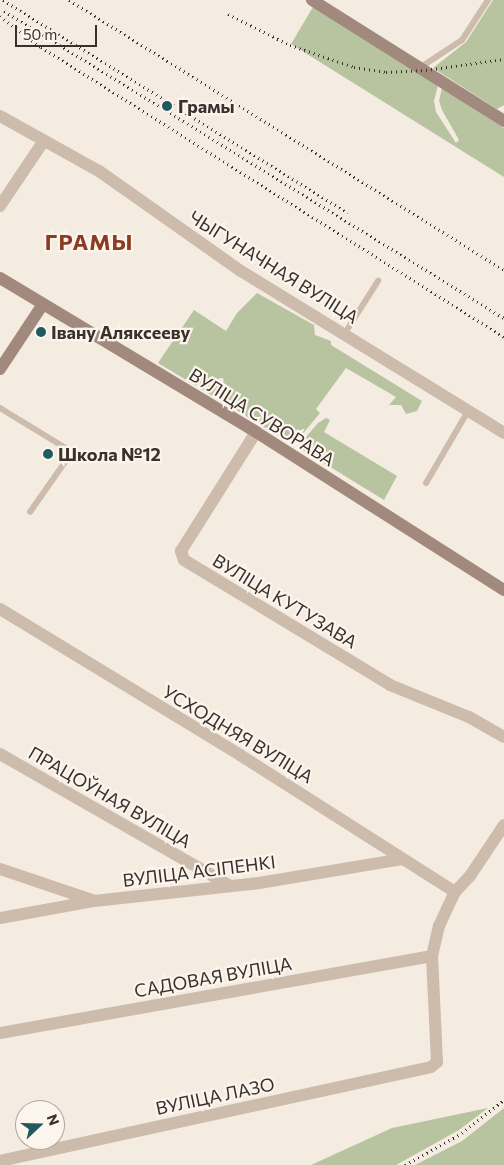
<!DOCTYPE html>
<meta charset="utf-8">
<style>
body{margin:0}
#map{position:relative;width:504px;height:1165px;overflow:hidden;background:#f4ebe1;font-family:Commissioner,sans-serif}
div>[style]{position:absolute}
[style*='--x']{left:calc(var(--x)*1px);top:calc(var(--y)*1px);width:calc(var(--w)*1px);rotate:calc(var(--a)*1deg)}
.green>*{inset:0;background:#b8c4a0}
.lane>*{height:6px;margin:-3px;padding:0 3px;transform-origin:3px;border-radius:3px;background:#cdbbac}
.street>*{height:12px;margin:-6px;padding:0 6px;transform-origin:6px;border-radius:6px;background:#cdbbac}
.secondary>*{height:12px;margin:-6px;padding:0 6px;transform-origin:6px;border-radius:6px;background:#a18a7d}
.rail>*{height:3px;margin-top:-1.5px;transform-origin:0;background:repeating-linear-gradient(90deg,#3b302b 0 1px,transparent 0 5px)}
.dots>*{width:14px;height:14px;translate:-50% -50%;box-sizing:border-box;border:2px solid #fbf5ee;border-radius:50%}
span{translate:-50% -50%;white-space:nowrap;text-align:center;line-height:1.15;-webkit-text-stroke:4.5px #fbf5ee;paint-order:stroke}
.poi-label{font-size:18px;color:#3b302b;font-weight:700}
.left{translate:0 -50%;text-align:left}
.street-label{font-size:18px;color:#3b302b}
.district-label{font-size:22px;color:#8c3b22;font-weight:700;letter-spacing:1px}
.north{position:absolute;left:15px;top:1100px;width:50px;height:50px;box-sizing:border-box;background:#fbf5ee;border:1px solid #aea6a0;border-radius:50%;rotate:69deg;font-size:14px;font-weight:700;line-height:20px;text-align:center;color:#3b302b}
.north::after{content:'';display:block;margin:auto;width:18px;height:22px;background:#1f5a5e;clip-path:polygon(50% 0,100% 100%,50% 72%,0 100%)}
.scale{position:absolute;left:15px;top:25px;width:82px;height:22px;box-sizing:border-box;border:2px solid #3b302b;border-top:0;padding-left:6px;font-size:15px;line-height:18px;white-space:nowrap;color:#3b302b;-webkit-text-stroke:4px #fbf5ee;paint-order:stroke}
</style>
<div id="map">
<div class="green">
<i style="clip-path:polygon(493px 0,504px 0,504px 105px,497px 109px,433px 68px,466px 42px)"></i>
<i style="clip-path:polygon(313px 7px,438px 85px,434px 101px,436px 112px,456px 143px,459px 140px,442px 110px,439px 101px,442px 88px,504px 128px,504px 177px,291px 44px)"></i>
<i style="clip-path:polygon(257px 293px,314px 325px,315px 335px,331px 341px,331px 345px,422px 401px,417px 411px,406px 414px,401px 405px,389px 405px,396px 397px,346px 368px,316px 409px,320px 413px,296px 442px,291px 443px,158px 363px,194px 310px,226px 331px,237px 313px)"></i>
<i style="clip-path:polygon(326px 418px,330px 420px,324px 432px,397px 476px,384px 500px,301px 449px,300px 444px,318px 423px)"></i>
<i style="clip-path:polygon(488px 1108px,459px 1130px,396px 1165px,311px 1165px,392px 1128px)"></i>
<i style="clip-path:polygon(504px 1108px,504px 1165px,415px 1165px,462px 1141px)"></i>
</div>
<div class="lane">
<i style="--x:421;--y:67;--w:49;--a:-33.4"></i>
<i style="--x:462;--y:40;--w:48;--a:-57"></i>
<i style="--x:345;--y:333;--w:62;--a:-57.6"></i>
<i style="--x:0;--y:408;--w:84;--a:31.4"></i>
<i style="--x:72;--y:452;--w:73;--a:125"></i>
<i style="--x:426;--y:483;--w:83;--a:-59.7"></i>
</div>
<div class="street">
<i style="--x:0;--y:116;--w:113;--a:29.1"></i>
<i style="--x:99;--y:171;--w:174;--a:35.2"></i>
<i style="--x:241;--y:271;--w:309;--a:31.6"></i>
<i style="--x:0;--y:206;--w:77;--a:-56.1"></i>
<i style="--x:256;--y:432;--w:141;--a:122.2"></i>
<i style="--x:181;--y:551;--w:9;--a:72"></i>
<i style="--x:184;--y:560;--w:241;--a:31.2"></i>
<i style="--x:390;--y:685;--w:85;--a:22.1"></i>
<i style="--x:469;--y:717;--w:40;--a:29.7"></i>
<i style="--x:0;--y:609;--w:281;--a:31.3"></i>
<i style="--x:240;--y:755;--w:255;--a:32.5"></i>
<i style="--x:0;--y:754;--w:264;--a:29.8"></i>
<i style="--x:0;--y:869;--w:97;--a:18.6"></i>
<i style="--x:0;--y:918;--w:96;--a:-10.3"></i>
<i style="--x:94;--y:901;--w:166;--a:-6.2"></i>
<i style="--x:259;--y:883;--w:145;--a:-9.5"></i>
<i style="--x:0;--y:1033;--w:439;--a:-10.1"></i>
<i style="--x:0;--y:1161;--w:441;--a:-12.3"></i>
<i style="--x:431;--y:1067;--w:8;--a:-40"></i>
<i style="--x:437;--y:1062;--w:106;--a:-92.7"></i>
<i style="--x:432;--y:956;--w:31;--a:-77"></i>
<i style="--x:439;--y:926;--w:38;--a:-65"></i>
<i style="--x:455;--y:892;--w:22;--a:-47"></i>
<i style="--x:470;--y:876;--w:61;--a:-56.3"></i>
</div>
<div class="secondary">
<i style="--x:312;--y:0;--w:227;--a:32.2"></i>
<i style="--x:0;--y:278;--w:299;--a:31"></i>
<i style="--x:256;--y:432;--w:294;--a:32.5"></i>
<i style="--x:0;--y:369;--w:78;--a:-56.5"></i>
</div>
<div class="rail">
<i style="--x:3;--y:0;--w:405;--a:31.7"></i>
<i style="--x:69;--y:0;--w:512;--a:31.83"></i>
<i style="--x:4;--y:11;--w:587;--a:31.55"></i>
<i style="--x:228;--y:14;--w:69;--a:26.6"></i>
<i style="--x:290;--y:45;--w:68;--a:19"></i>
<i style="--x:354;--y:67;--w:32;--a:9"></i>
<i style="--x:386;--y:72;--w:40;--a:-2.9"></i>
<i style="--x:426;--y:70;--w:79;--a:-8"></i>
<i style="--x:0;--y:16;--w:51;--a:37.1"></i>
<i style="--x:41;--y:47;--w:546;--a:32.06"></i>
<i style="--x:405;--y:1165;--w:65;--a:-29.3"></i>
<i style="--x:462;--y:1133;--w:53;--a:-38.2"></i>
</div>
<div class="dots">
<i style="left:167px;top:106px;background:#1f5a5e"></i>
<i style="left:41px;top:332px;background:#1f5a5e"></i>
<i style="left:48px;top:454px;background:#1f5a5e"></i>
</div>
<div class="poi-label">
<span class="left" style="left:178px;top:106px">Грамы</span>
<span class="left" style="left:51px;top:332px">Івану Аляксееву</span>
<span class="left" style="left:58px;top:454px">Школа №12</span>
</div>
<div class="street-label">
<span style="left:274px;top:267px;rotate:32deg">ЧЫГУНАЧНАЯ ВУЛІЦА</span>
<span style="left:262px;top:417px;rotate:32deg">ВУЛІЦА СУВОРАВА</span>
<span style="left:285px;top:601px;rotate:31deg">ВУЛІЦА КУТУЗАВА</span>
<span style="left:238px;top:734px;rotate:31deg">УСХОДНЯЯ ВУЛІЦА</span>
<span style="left:110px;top:797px;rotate:30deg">ПРАЦОЎНАЯ ВУЛІЦА</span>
<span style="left:199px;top:871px;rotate:-7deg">ВУЛІЦА АСІПЕНКІ</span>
<span style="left:213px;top:977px;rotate:-10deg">САДОВАЯ ВУЛІЦА</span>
<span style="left:215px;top:1096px;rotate:-12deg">ВУЛІЦА ЛАЗО</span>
</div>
<div class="district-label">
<span style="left:89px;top:242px">ГРАМЫ</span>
</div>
<div class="north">N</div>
<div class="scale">50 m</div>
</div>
